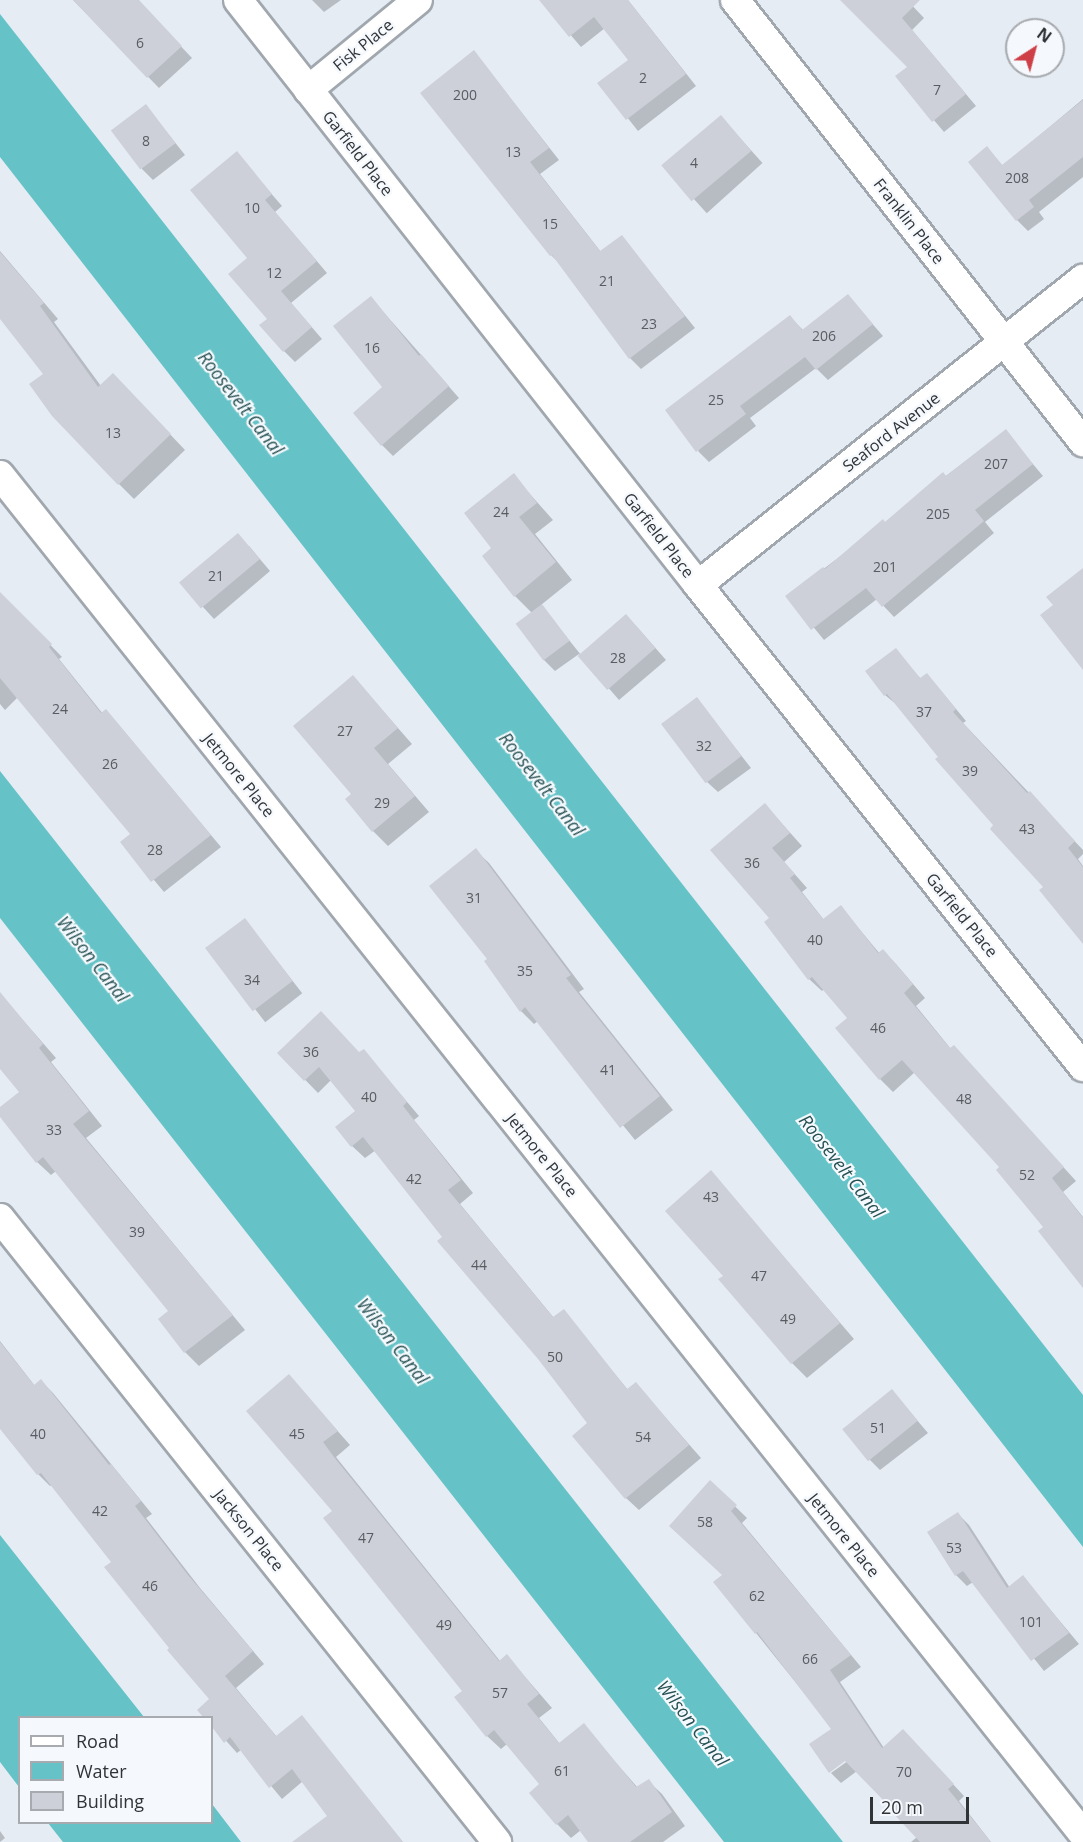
<!DOCTYPE html>
<style>
body{margin:0}
#map{position:relative;width:1083px;height:1842px;overflow:hidden;background:#e5ecf4;font-family:"Open Sans",sans-serif}
div>[style]{position:absolute}
[style*='--x']{left:calc(var(--x)*1px);top:calc(var(--y)*1px);width:calc(var(--w)*1px);rotate:calc(var(--a)*1deg)}
.water>*{inset:0;background:#65c3c7}
.shadow>*{inset:0;background:#0003;transform-origin:0 0}
.building>*{inset:0;background:#ced0d9;transform-origin:0 0}
.roads{filter:drop-shadow(2px 0 #a1a7ae) drop-shadow(-2px 0 #a1a7ae) drop-shadow(0 2px #a1a7ae) drop-shadow(0 -2px #a1a7ae)}
.street>*{height:28px;margin:-14px;padding:0 14px;transform-origin:14px;border-radius:14px;background:#fff}
span{translate:-50% -50%;white-space:nowrap;text-align:center;line-height:1.15;-webkit-text-stroke:4.5px #f5f9fd;paint-order:stroke}
.number-label{font-size:14px;color:#585b60}
.number-label span{-webkit-text-stroke-width:0}
.street-label{font-size:16px;color:#313437}
.water-label{font-size:18px;color:#265153;font-style:italic}
.legend{position:absolute;left:18px;top:1716px;width:195px;height:108px;box-sizing:border-box;background:#f5f9fd;border:2px solid #a7aaae;margin:0;padding:8px 10px;list-style:none;font-size:18px;color:#313437}
.legend li{display:flex;align-items:center;gap:12px;height:30px}
.legend b{width:30px;border:2px solid #a7aaae}
.north{position:absolute;left:1005px;top:18px;width:60px;height:60px;box-sizing:border-box;background:#f5f9fd;border:2px solid #a7aaae;border-radius:50%;rotate:36deg;font-size:16px;font-weight:700;line-height:24px;text-align:center;color:#313437}
.north::after{content:'';display:block;margin:auto;width:21px;height:27px;background:#cf3f48;clip-path:polygon(50% 0,100% 100%,50% 72%,0 100%)}
.scale{position:absolute;left:870px;top:1797px;width:99px;height:27px;box-sizing:border-box;border:3px solid #313437;border-top:0;padding-left:8px;font-size:18px;line-height:21px;white-space:nowrap;color:#313437;-webkit-text-stroke:4px #f5f9fd;paint-order:stroke}
</style>
<div id="map">
<div class="water">
<i style="clip-path:polygon(0 14px,1083px 1395px,1083px 1547px,0 157px)"></i>
<i style="clip-path:polygon(0 771px,843px 1842px,724px 1842px,0 918px)"></i>
<i style="clip-path:polygon(0 1535px,144px 1717px,20px 1718px,19px 1787px,0 1762px)"></i>
<i style="clip-path:polygon(212px 1804px,241px 1842px,63px 1842px,48px 1823px,212px 1822px)"></i>
</div>
<div class="shadow">
<i style="clip-path:polygon(73px 0,137px 0,192px 58px,159px 88px)"></i>
<i style="clip-path:polygon(312px 0,341px 0,324px 12px)"></i>
<i style="clip-path:polygon(550px 0,628px 0,696px 86px,638px 131px,600px 83px,630px 60px,605px 28px,581px 47px,544px 4px)"></i>
<i style="clip-path:polygon(842px 0,907px 0,924px 18px,912px 30px,976px 106px,944px 132px,897px 77px,909px 67px)"></i>
<i style="clip-path:polygon(474px 52px,559px 160px,540px 174px,601px 252px,622px 237px,695px 328px,641px 369px,630px 358px,563px 267px,551px 255px)"></i>
<i style="clip-path:polygon(1083px 99px,1083px 177px,1039px 212px,1044px 219px,1028px 231px,1017px 220px,987px 148px,1003px 166px)"></i>
<i style="clip-path:polygon(146px 106px,185px 155px,153px 180px,142px 169px)"></i>
<i style="left:721px;top:117px;width:62px;height:75px;rotate:48deg"></i>
<i style="clip-path:polygon(236px 153px,282px 206px,275px 212px,327px 273px,291px 303px,322px 339px,295px 362px,284px 351px,269px 319px,249px 259px)"></i>
<i style="clip-path:polygon(0 251px,58px 319px,54px 322px,101px 386px,128px 390px,185px 450px,134px 499px,119px 484px,45px 374px,0 317px)"></i>
<i style="clip-path:polygon(848px 296px,883px 336px,828px 380px,816px 368px,750px 418px,756px 426px,709px 462px,698px 451px,790px 317px,804px 331px)"></i>
<i style="clip-path:polygon(371px 298px,459px 398px,393px 456px,382px 445px,384px 388px)"></i>
<i style="clip-path:polygon(1005px 431px,1043px 476px,985px 522px,994px 533px,894px 617px,877px 599px,824px 640px,788px 596px)"></i>
<i style="clip-path:polygon(513px 475px,553px 520px,535px 534px,572px 580px,541px 605px,581px 655px,637px 627px,666px 660px,619px 700px,579px 654px,555px 671px,544px 660px,532px 613px,515px 596px,493px 548px)"></i>
<i style="clip-path:polygon(249px 546px,270px 571px,214px 619px,181px 583px)"></i>
<i style="clip-path:polygon(0 593px,62px 657px,59px 659px,103px 714px,117px 723px,221px 847px,164px 892px,122px 842px,132px 834px,18px 697px,5px 710px,0 704px)"></i>
<i style="clip-path:polygon(895px 650px,921px 679px,927px 675px,937px 686px,966px 721px,963px 723px,1083px 850px,1083px 854px,1078px 859px,1083px 866px,1083px 941px,1046px 887px,897px 705px,885px 695px)"></i>
<i style="clip-path:polygon(353px 677px,412px 744px,388px 764px,429px 812px,388px 846px,373px 831px,353px 795px)"></i>
<i style="clip-path:polygon(697px 699px,751px 768px,718px 792px,706px 781px)"></i>
<i style="clip-path:polygon(777px 818px,802px 846px,784px 862px,807px 888px,802px 892px,824px 920px,841px 907px,880px 954px,883px 951px,896px 964px,925px 998px,916px 1006px,951px 1049px,966px 1060px,1076px 1181px,1063px 1192px,1083px 1217px,1083px 1285px,1046px 1227px,1001px 1168px,915px 1072px,893px 1092px,880px 1079px,850px 1018px,824px 989px,822px 991px,809px 979px,771px 918px,712px 850px)"></i>
<i style="clip-path:polygon(475px 850px,489px 863px,584px 989px,579px 992px,673px 1110px,635px 1140px,538px 1021px,534px 1024px,521px 1011px)"></i>
<i style="left:245px;top:920px;width:93px;height:47px;rotate:52deg"></i>
<i style="clip-path:polygon(0 994px,56px 1058px,51px 1062px,102px 1126px,86px 1138px,245px 1330px,199px 1366px,185px 1352px,170px 1312px,56px 1171px,51px 1175px,37px 1162px,0 1115px,0 1109px,21px 1092px,0 1066px)"></i>
<i style="clip-path:polygon(364px 1051px,419px 1116px,414px 1120px,473px 1193px,460px 1204px,554px 1318px,563px 1311px,628px 1390px,636px 1384px,701px 1458px,639px 1510px,626px 1498px,589px 1423px,445px 1237px,376px 1150px,365px 1158px,352px 1146px,357px 1111px,331px 1080px,318px 1093px,279px 1053px,360px 1054px)"></i>
<i style="clip-path:polygon(711px 1172px,854px 1339px,807px 1378px,792px 1363px,725px 1276px)"></i>
<i style="clip-path:polygon(0 1341px,35px 1386px,41px 1381px,53px 1393px,152px 1514px,146px 1518px,200px 1588px,264px 1664px,236px 1688px,277px 1737px,302px 1717px,403px 1842px,314px 1842px,329px 1816px,303px 1781px,282px 1799px,241px 1750px,237px 1753px,212px 1725px,211px 1699px,172px 1648px,113px 1562px,52px 1485px,50px 1486px,38px 1474px,0 1427px)"></i>
<i style="clip-path:polygon(289px 1376px,350px 1445px,336px 1457px,348px 1472px,500px 1661px,507px 1656px,552px 1708px,539px 1718px,560px 1744px,583px 1725px,638px 1788px,648px 1781px,662px 1794px,685px 1826px,663px 1842px,590px 1842px,581px 1830px,571px 1838px,557px 1824px,531px 1793px,541px 1785px,507px 1744px,501px 1749px,487px 1736px,464px 1691px,334px 1511px)"></i>
<i style="clip-path:polygon(892px 1391px,928px 1433px,880px 1470px,869px 1459px)"></i>
<i style="clip-path:polygon(711px 1483px,747px 1518px,742px 1523px,861px 1667px,840px 1682px,884px 1748px,914px 1742px,964px 1796px,959px 1801px,991px 1842px,911px 1842px,917px 1837px,857px 1771px,841px 1783px,831px 1773px,852px 1758px,833px 1729px,756px 1633px,724px 1575px)"></i>
<i style="clip-path:polygon(958px 1514px,969px 1525px,1010px 1588px,1023px 1577px,1079px 1644px,1044px 1671px,973px 1582px,967px 1586px,956px 1575px)"></i>
<i style="clip-path:polygon(0 1831px,5px 1838px,0 1842px)"></i>
</div>
<div class="building">
<i style="clip-path:polygon(73px 0,139px 0,182px 46px,147px 78px)"></i>
<i style="clip-path:polygon(539px 0,628px 0,686px 74px,626px 120px,597px 83px,628px 60px,594px 17px,569px 37px)"></i>
<i style="clip-path:polygon(840px 0,920px 0,902px 18px,966px 94px,932px 122px,895px 76px,907px 67px)"></i>
<i style="clip-path:polygon(474px 50px,549px 148px,530px 162px,600px 251px,622px 235px,685px 316px,629px 359px,552px 255px,550px 256px,420px 93px)"></i>
<i style="clip-path:polygon(1083px 100px,1083px 157px,1029px 200px,1034px 207px,1016px 221px,968px 162px,987px 146px,1002px 165px)"></i>
<i style="left:146px;top:104px;width:49px;height:44px;rotate:53deg"></i>
<i style="left:721px;top:115px;width:47px;height:78px;rotate:50deg"></i>
<i style="clip-path:polygon(237px 151px,272px 194px,265px 200px,317px 261px,281px 291px,312px 327px,283px 352px,259px 325px,267px 319px,228px 274px,247px 258px,190px 190px)"></i>
<i style="clip-path:polygon(0 252px,44px 303px,40px 306px,98px 387px,113px 373px,171px 434px,118px 485px,52px 416px,29px 384px,43px 374px,0 319px)"></i>
<i style="clip-path:polygon(848px 294px,873px 324px,816px 370px,805px 357px,740px 406px,746px 414px,696px 452px,665px 410px,790px 315px,802px 330px)"></i>
<i style="clip-path:polygon(371px 296px,419px 356px,421px 354px,449px 386px,381px 446px,353px 413px,382px 387px,333px 326px)"></i>
<i style="clip-path:polygon(1006px 429px,1033px 464px,975px 510px,984px 521px,882px 607px,866px 588px,811px 630px,785px 596px,823px 567px,825px 569px,883px 519px,885px 522px,943px 472px,946px 476px)"></i>
<i style="clip-path:polygon(514px 473px,537px 503px,519px 517px,556px 562px,514px 597px,482px 556px,491px 548px,464px 513px)"></i>
<i style="left:238px;top:533px;width:34px;height:77px;rotate:50deg"></i>
<i style="clip-path:polygon(1083px 568px,1083px 670px,1040px 615px,1053px 605px,1046px 597px)"></i>
<i style="clip-path:polygon(0 592px,52px 644px,49px 647px,101px 713px,106px 709px,211px 835px,151px 882px,120px 842px,130px 834px,0 678px)"></i>
<i style="left:542px;top:604px;width:46px;height:33px;rotate:53deg"></i>
<i style="left:626px;top:614px;width:45px;height:64px;rotate:49deg"></i>
<i style="clip-path:polygon(896px 648px,920px 678px,927px 673px,956px 709px,953px 712px,1027px 793px,1030px 791px,1075px 841px,1068px 848px,1083px 867px,1083px 944px,1039px 890px,1043px 887px,990px 829px,993px 825px,935px 759px,938px 757px,887px 694px,884px 696px,865px 671px)"></i>
<i style="clip-path:polygon(353px 675px,398px 728px,374px 748px,415px 796px,372px 832px,345px 799px,351px 794px,293px 726px)"></i>
<i style="left:697px;top:697px;width:74px;height:45px;rotate:53deg"></i>
<i style="clip-path:polygon(765px 803px,790px 833px,772px 848px,795px 874px,790px 878px,823px 919px,841px 905px,878px 953px,883px 949px,913px 984px,904px 993px,950px 1048px,954px 1045px,1064px 1167px,1052px 1178px,1083px 1218px,1083px 1288px,1038px 1231px,1043px 1227px,996px 1170px,999px 1167px,902px 1060px,879px 1080px,835px 1028px,847px 1018px,812px 977px,808px 980px,764px 922px,769px 918px,710px 850px)"></i>
<i style="clip-path:polygon(476px 848px,571px 975px,566px 978px,660px 1096px,620px 1128px,525px 1007px,520px 1012px,484px 961px,487px 959px,429px 886px)"></i>
<i style="left:245px;top:918px;width:79px;height:50px;rotate:53deg"></i>
<i style="clip-path:polygon(0 992px,43px 1044px,39px 1048px,89px 1111px,73px 1124px,233px 1315px,184px 1353px,158px 1319px,168px 1311px,43px 1157px,36px 1163px,0 1117px,0 1107px,19px 1092px,0 1069px)"></i>
<i style="clip-path:polygon(321px 1011px,359px 1052px,364px 1049px,407px 1102px,403px 1106px,461px 1180px,448px 1190px,553px 1317px,564px 1309px,627px 1389px,636px 1382px,689px 1445px,625px 1499px,572px 1436px,587px 1423px,538px 1359px,437px 1241px,442px 1237px,363px 1137px,351px 1147px,335px 1127px,355px 1111px,319px 1067px,304px 1081px,277px 1053px)"></i>
<i style="clip-path:polygon(711px 1170px,840px 1323px,791px 1364px,718px 1279px,723px 1276px,665px 1211px)"></i>
<i style="clip-path:polygon(0 1342px,34px 1385px,41px 1379px,109px 1465px,111px 1464px,141px 1501px,135px 1506px,188px 1575px,253px 1651px,225px 1676px,276px 1736px,302px 1715px,403px 1842px,292px 1842px,327px 1816px,292px 1769px,269px 1788px,230px 1737px,224px 1743px,212px 1727px,212px 1718px,204px 1718px,197px 1710px,209px 1699px,167px 1650px,169px 1648px,104px 1567px,111px 1562px,41px 1473px,37px 1475px,0 1429px)"></i>
<i style="clip-path:polygon(289px 1374px,338px 1431px,323px 1442px,334px 1457px,499px 1661px,507px 1654px,539px 1694px,527px 1704px,559px 1743px,584px 1723px,636px 1787px,649px 1779px,672px 1812px,630px 1842px,588px 1842px,568px 1815px,556px 1825px,529px 1793px,539px 1784px,494px 1730px,486px 1737px,454px 1697px,462px 1691px,323px 1518px,332px 1511px,246px 1411px)"></i>
<i style="left:892px;top:1389px;width:41px;height:64px;rotate:51deg"></i>
<i style="clip-path:polygon(710px 1480px,737px 1505px,731px 1511px,851px 1655px,830px 1670px,882px 1748px,903px 1729px,954px 1784px,948px 1789px,991px 1842px,920px 1842px,892px 1812px,893px 1810px,845px 1761px,829px 1773px,809px 1744px,831px 1729px,757px 1632px,755px 1634px,713px 1582px,722px 1575px,669px 1526px)"></i>
<i style="clip-path:polygon(958px 1512px,1007px 1588px,1023px 1575px,1069px 1633px,1031px 1661px,963px 1571px,955px 1576px,927px 1532px)"></i>
</div>
<div class="roads">
<div class="street">
<i style="--x:238;--y:0;--w:744;--a:51.82"></i>
<i style="--x:698;--y:585;--w:617;--a:51.38"></i>
<i style="--x:735;--y:0;--w:563;--a:51.79"></i>
<i style="--x:308;--y:90;--w:142;--a:-39.3"></i>
<i style="--x:0;--y:475;--w:1738;--a:51.45"></i>
<i style="--x:698;--y:585;--w:492;--a:-38.5"></i>
<i style="--x:0;--y:1218;--w:798;--a:51.46"></i>
</div>
</div>
<div class="number-label">
<span style="left:140px;top:43px">6</span>
<span style="left:643px;top:78px">2</span>
<span style="left:937px;top:90px">7</span>
<span style="left:465px;top:95px">200</span>
<span style="left:146px;top:141px">8</span>
<span style="left:513px;top:152px">13</span>
<span style="left:694px;top:163px">4</span>
<span style="left:1017px;top:178px">208</span>
<span style="left:252px;top:208px">10</span>
<span style="left:550px;top:224px">15</span>
<span style="left:274px;top:273px">12</span>
<span style="left:607px;top:281px">21</span>
<span style="left:649px;top:324px">23</span>
<span style="left:824px;top:336px">206</span>
<span style="left:372px;top:348px">16</span>
<span style="left:716px;top:400px">25</span>
<span style="left:113px;top:433px">13</span>
<span style="left:996px;top:464px">207</span>
<span style="left:501px;top:512px">24</span>
<span style="left:938px;top:514px">205</span>
<span style="left:885px;top:567px">201</span>
<span style="left:216px;top:576px">21</span>
<span style="left:618px;top:658px">28</span>
<span style="left:60px;top:709px">24</span>
<span style="left:924px;top:712px">37</span>
<span style="left:345px;top:731px">27</span>
<span style="left:704px;top:746px">32</span>
<span style="left:110px;top:764px">26</span>
<span style="left:970px;top:771px">39</span>
<span style="left:382px;top:803px">29</span>
<span style="left:1027px;top:829px">43</span>
<span style="left:155px;top:850px">28</span>
<span style="left:752px;top:863px">36</span>
<span style="left:474px;top:898px">31</span>
<span style="left:815px;top:940px">40</span>
<span style="left:525px;top:971px">35</span>
<span style="left:252px;top:980px">34</span>
<span style="left:878px;top:1028px">46</span>
<span style="left:311px;top:1052px">36</span>
<span style="left:608px;top:1070px">41</span>
<span style="left:369px;top:1097px">40</span>
<span style="left:964px;top:1099px">48</span>
<span style="left:54px;top:1130px">33</span>
<span style="left:1027px;top:1175px">52</span>
<span style="left:414px;top:1179px">42</span>
<span style="left:711px;top:1197px">43</span>
<span style="left:137px;top:1232px">39</span>
<span style="left:479px;top:1265px">44</span>
<span style="left:759px;top:1276px">47</span>
<span style="left:788px;top:1319px">49</span>
<span style="left:555px;top:1357px">50</span>
<span style="left:878px;top:1428px">51</span>
<span style="left:38px;top:1434px">40</span>
<span style="left:297px;top:1434px">45</span>
<span style="left:643px;top:1437px">54</span>
<span style="left:100px;top:1511px">42</span>
<span style="left:705px;top:1522px">58</span>
<span style="left:366px;top:1538px">47</span>
<span style="left:954px;top:1548px">53</span>
<span style="left:150px;top:1586px">46</span>
<span style="left:757px;top:1596px">62</span>
<span style="left:1031px;top:1622px">101</span>
<span style="left:444px;top:1625px">49</span>
<span style="left:810px;top:1659px">66</span>
<span style="left:500px;top:1693px">57</span>
<span style="left:562px;top:1771px">61</span>
<span style="left:904px;top:1772px">70</span>
</div>
<div class="street-label">
<span style="left:363px;top:45px;rotate:-39deg">Fisk Place</span>
<span style="left:358px;top:153px;rotate:52deg">Garfield Place</span>
<span style="left:909px;top:221px;rotate:52deg">Franklin Place</span>
<span style="left:891px;top:432px;rotate:-38deg">Seaford Avenue</span>
<span style="left:659px;top:535px;rotate:52deg">Garfield Place</span>
<span style="left:239px;top:775px;rotate:51deg">Jetmore Place</span>
<span style="left:962px;top:915px;rotate:51deg">Garfield Place</span>
<span style="left:542px;top:1155px;rotate:51deg">Jetmore Place</span>
<span style="left:249px;top:1530px;rotate:51deg">Jackson Place</span>
<span style="left:844px;top:1535px;rotate:51deg">Jetmore Place</span>
</div>
<div class="water-label">
<span style="left:241px;top:403px;rotate:52deg">Roosevelt Canal</span>
<span style="left:542px;top:784px;rotate:52deg">Roosevelt Canal</span>
<span style="left:93px;top:959px;rotate:52deg">Wilson Canal</span>
<span style="left:842px;top:1166px;rotate:52deg">Roosevelt Canal</span>
<span style="left:393px;top:1341px;rotate:52deg">Wilson Canal</span>
<span style="left:693px;top:1723px;rotate:52deg">Wilson Canal</span>
</div>
<ul class="legend">
<li><b style="height:8px;background:#fff"></b>Road</li>
<li><b style="height:16px;background:#65c3c7"></b>Water</li>
<li><b style="height:16px;background:#ced0d9"></b>Building</li>
</ul>
<div class="north">N</div>
<div class="scale">20 m</div>
</div>
